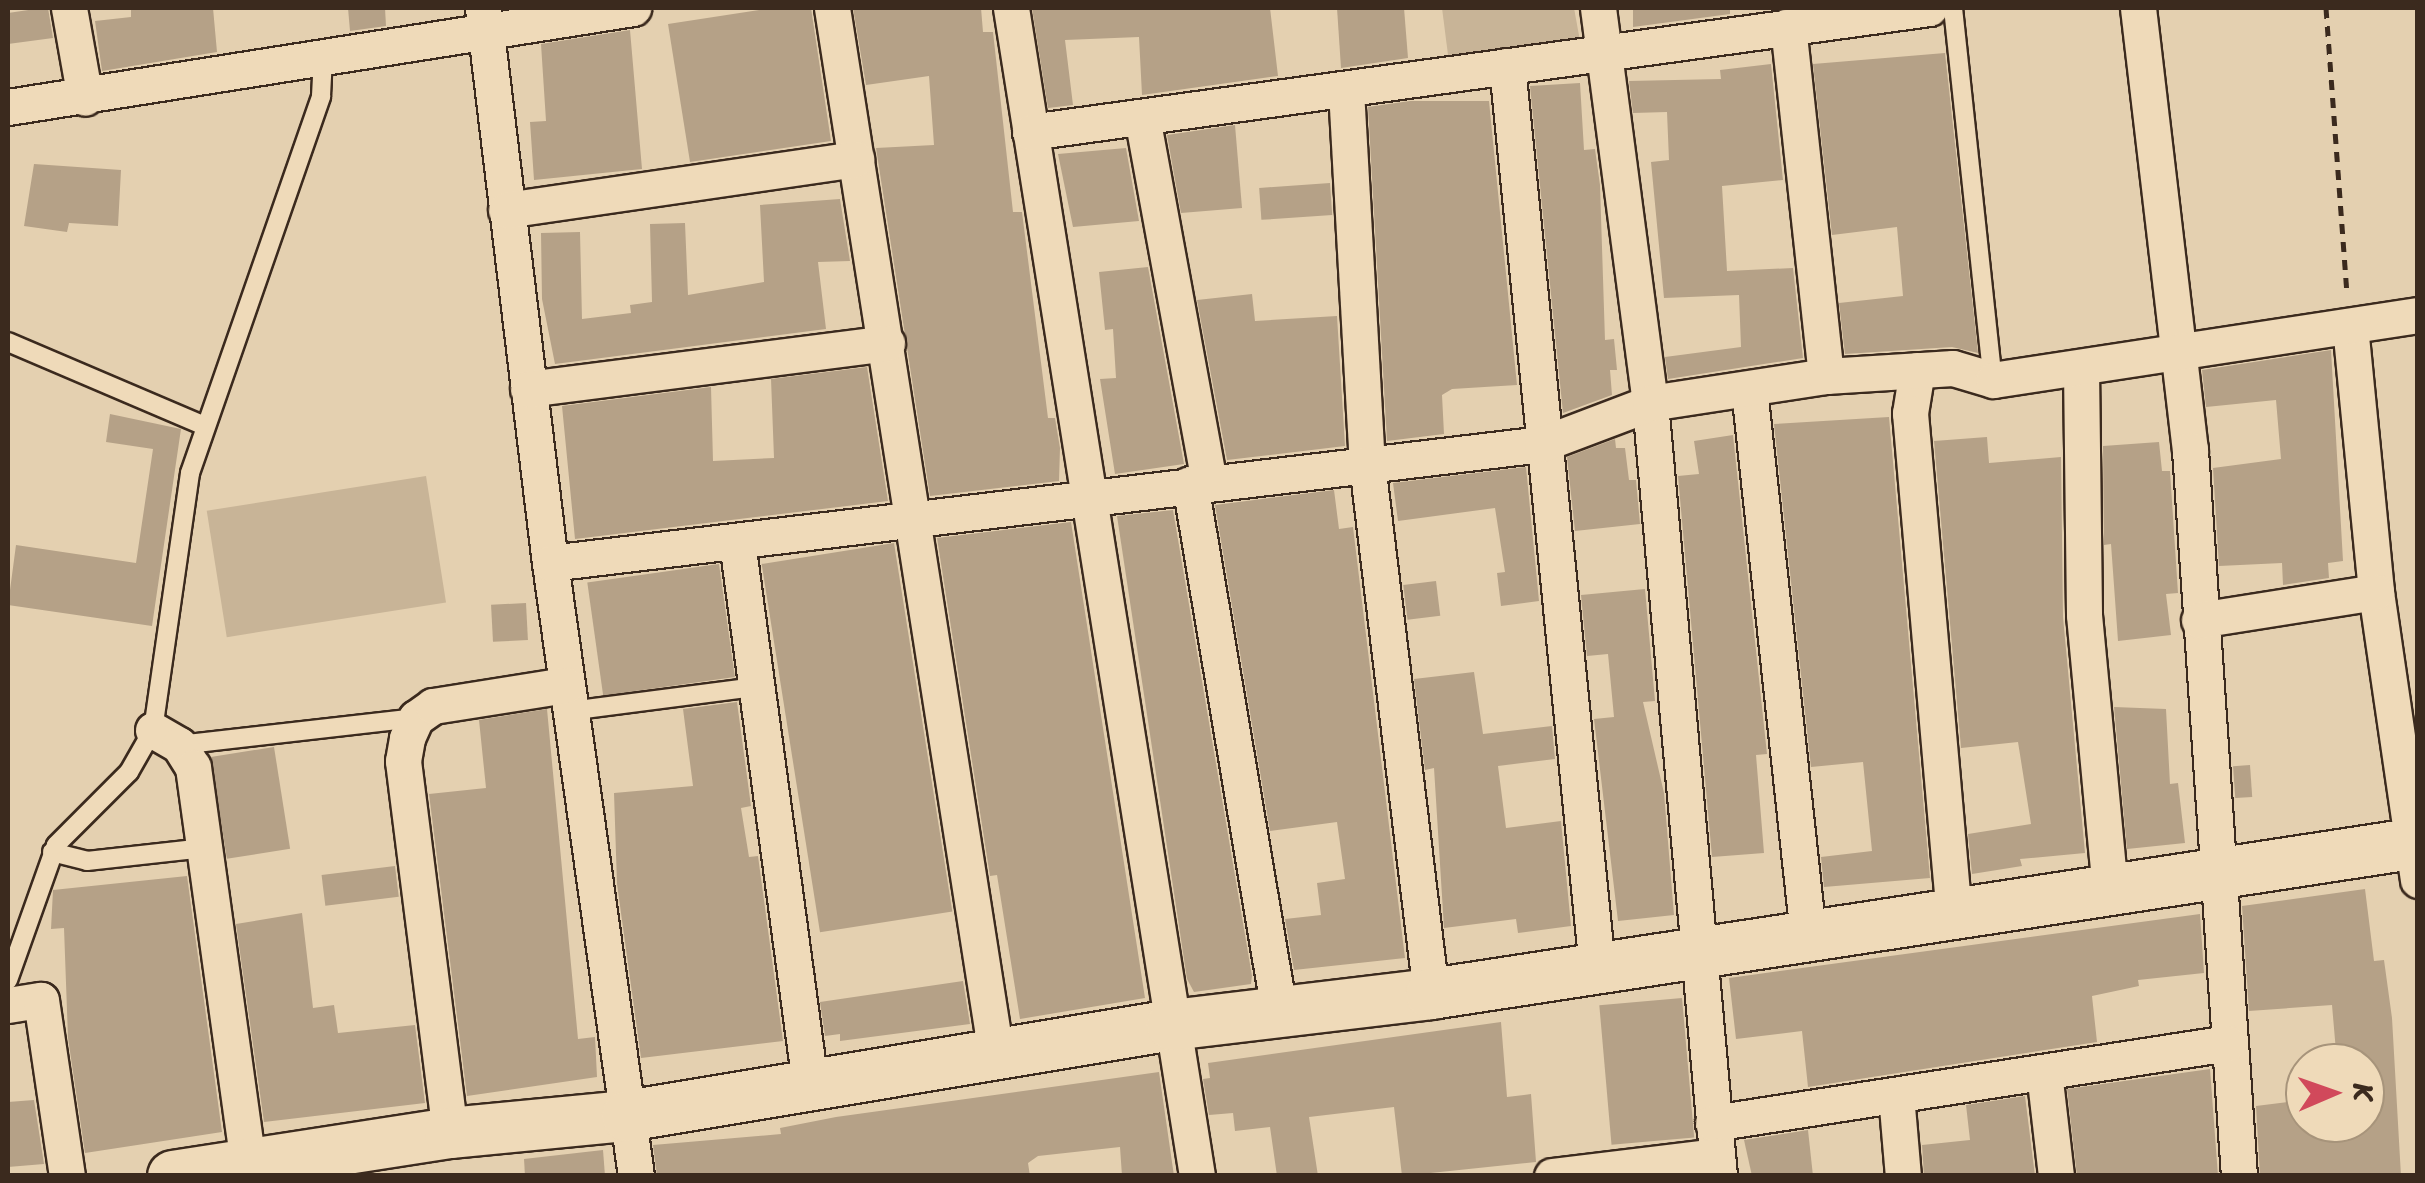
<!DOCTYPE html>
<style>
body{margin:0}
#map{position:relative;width:2425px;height:1183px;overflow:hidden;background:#e4d0b0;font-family:Sriracha,sans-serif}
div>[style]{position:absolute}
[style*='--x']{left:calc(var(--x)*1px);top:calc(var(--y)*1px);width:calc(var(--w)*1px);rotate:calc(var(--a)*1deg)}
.green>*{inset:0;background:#c8b497;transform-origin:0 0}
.building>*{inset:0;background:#b5a187;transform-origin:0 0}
.path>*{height:5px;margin-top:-2.5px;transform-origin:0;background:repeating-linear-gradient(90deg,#3b2a1e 0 10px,transparent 0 18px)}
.roads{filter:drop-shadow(2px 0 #3b2a1e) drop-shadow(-2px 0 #3b2a1e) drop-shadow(0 2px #3b2a1e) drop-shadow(0 -2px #3b2a1e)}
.lane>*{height:18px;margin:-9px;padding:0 9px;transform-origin:9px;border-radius:9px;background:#efdab9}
.street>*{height:35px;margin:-17.5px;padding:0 17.5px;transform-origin:17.5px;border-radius:17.5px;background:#efdab9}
.secondary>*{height:50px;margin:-25px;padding:0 25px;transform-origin:25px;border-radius:25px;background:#efdab9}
span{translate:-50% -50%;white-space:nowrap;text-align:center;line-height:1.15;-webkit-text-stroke:10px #efdab9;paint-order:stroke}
.frame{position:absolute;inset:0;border:10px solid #3b2a1e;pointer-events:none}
.north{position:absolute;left:2285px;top:1043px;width:100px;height:100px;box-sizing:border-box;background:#efdab9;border:2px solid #a7947b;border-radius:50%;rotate:88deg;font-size:28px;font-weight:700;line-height:40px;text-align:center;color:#3b2a1e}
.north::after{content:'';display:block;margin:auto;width:35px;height:45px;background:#d1495b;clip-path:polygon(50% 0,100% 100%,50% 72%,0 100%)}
</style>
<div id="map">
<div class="green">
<i style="clip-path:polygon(1442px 8px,1574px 8px,1580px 41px,1448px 55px)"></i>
<i style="left:426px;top:476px;width:128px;height:222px;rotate:81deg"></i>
</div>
<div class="building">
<i style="clip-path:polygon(42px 8px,48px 8px,53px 38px,8px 44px,8px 13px)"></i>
<i style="clip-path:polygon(213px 8px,217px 52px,102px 71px,95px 21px,131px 17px,131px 10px)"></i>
<i style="clip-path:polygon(348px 8px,385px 8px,386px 26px,350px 31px)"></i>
<i style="clip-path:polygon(773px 8px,811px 8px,831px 141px,690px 162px,668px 24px)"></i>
<i style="clip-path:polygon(853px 8px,981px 8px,983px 32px,993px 32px,1013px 212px,1022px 212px,1048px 418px,1055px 418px,1060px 448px,1059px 481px,930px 496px,876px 148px,934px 145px,929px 76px,866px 85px)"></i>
<i style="clip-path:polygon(1032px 8px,1270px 8px,1278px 76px,1142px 95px,1139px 37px,1065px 40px,1073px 105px,1048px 108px)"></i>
<i style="clip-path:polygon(1337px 8px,1404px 8px,1408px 58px,1341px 68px)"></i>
<i style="clip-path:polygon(1633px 8px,1730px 8px,1730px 14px,1633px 27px)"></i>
<i style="clip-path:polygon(630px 30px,642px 169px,534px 180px,530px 122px,546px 121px,541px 44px)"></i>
<i style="clip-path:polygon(1945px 53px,1978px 353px,1952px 347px,1845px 354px,1839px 303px,1903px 296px,1897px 227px,1832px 235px,1813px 64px)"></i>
<i style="clip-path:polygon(1771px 64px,1783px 180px,1722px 186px,1727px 271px,1793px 268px,1803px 358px,1668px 379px,1665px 357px,1741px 347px,1739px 295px,1664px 298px,1651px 162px,1669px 160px,1667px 112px,1633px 113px,1629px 81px,1721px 79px,1720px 70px)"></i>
<i style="clip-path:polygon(1580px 83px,1584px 150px,1595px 149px,1600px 185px,1605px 340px,1614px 339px,1617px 370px,1610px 370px,1612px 395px,1563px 413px,1530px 86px)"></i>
<i style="clip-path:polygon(1410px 101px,1489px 101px,1517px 385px,1452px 389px,1442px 395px,1444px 434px,1387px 441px,1368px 107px)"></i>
<i style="clip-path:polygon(1235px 125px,1242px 208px,1181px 213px,1167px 135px)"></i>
<i style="clip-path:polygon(1126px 148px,1139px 221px,1073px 227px,1058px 154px)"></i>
<i style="clip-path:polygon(34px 164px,121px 170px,118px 226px,69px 223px,67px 232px,24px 226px)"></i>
<i style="left:1330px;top:183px;width:32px;height:71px;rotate:86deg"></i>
<i style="clip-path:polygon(840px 199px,850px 261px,818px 262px,826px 329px,555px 364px,542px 299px,541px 233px,580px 232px,582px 319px,631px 313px,630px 305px,652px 302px,650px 224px,685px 223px,688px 295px,764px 282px,760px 205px)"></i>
<i style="clip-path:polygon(1148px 267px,1184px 464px,1115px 474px,1100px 379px,1116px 378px,1113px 329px,1105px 330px,1099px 272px)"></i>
<i style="clip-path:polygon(1252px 294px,1255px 321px,1337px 316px,1345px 446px,1227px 460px,1197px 300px)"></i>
<i style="clip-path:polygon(2331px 350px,2343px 561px,2328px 563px,2329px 578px,2283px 585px,2282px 563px,2219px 566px,2213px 468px,2281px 459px,2276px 400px,2206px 407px,2202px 370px)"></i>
<i style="clip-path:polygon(867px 367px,888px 501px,575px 539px,562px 406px,711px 387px,713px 461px,774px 458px,771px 379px)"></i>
<i style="clip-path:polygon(110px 414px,181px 429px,152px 626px,8px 605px,16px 545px,136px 563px,153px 449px,106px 442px)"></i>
<i style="clip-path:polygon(1889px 417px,1930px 878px,1824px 887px,1821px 857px,1872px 851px,1863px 762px,1811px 767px,1774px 424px)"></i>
<i style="clip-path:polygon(1733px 435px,1767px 754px,1756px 755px,1764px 853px,1712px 857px,1678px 476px,1699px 474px,1694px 441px)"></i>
<i style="clip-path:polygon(1987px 437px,1989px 463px,2061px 457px,2063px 617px,2085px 853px,2020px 859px,2022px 866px,1972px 874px,1968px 834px,2031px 824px,2018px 742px,1961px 748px,1934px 441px)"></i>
<i style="clip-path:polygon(1615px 439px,1616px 448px,1625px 448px,1629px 480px,1636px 480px,1640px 524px,1575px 531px,1567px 457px)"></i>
<i style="clip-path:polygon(2159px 442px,2162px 471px,2170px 471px,2178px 593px,2166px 594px,2171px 635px,2118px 641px,2111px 544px,2104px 545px,2103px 446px)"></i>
<i style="clip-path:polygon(1526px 467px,1539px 601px,1501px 606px,1497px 573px,1505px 572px,1495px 508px,1398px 521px,1393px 483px)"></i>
<i style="clip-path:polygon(1334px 490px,1339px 529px,1353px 527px,1405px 958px,1294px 970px,1285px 919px,1321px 915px,1317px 883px,1345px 879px,1337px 822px,1270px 831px,1215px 505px)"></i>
<i style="clip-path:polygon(1173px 510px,1252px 976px,1251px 984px,1194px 992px,1187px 979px,1117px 516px)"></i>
<i style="clip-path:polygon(1071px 522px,1145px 998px,1020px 1019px,997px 875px,990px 876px,937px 538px)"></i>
<i style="left:894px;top:543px;width:373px;height:134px;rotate:81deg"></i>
<i style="left:719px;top:564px;width:114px;height:133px;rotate:82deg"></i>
<i style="left:1436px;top:581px;width:35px;height:33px;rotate:83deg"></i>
<i style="clip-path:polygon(1645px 589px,1655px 701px,1643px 702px,1664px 793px,1674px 915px,1618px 921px,1594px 719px,1614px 717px,1608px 654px,1587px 656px,1581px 595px)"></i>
<i style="left:526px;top:603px;width:37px;height:35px;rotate:87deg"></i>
<i style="clip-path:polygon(1474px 672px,1483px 734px,1552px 726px,1555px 759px,1498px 766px,1506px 828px,1561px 821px,1571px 926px,1518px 933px,1516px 919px,1444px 928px,1434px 768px,1425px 770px,1414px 679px)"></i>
<i style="clip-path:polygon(737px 702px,751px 806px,741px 808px,749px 857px,758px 856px,783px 1041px,641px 1058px,617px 884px,614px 793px,693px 786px,683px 709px)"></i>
<i style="clip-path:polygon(2114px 707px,2166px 709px,2170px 784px,2178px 783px,2185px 843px,2127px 849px)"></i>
<i style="clip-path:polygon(547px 709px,578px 1039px,595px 1037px,597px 1077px,467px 1096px,429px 794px,486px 788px,479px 720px)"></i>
<i style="left:274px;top:747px;width:103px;height:64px;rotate:81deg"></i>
<i style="left:2250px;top:765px;width:32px;height:17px;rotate:86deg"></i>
<i style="left:395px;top:866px;width:31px;height:74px;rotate:83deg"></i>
<i style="clip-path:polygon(187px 876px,222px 1132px,85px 1153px,68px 1038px,64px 928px,51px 929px,53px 890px)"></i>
<i style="clip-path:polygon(2365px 889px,2374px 961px,2384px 960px,2392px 1018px,2401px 1176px,2260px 1176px,2256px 1106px,2305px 1100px,2305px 1123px,2365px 1123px,2365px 1063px,2337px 1063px,2332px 1005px,2249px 1011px,2242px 906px)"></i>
<i style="clip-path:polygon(302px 913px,313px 1008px,334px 1005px,338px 1033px,415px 1025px,425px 1103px,264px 1122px,236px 924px)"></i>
<i style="clip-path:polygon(2200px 914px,2204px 973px,2138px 980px,2139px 986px,2092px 996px,2097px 1042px,1808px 1087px,1802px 1031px,1736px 1039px,1729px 978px)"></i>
<i style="clip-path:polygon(963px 981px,970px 1024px,840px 1041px,840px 1034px,825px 1036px,820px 1002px)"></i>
<i style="left:1682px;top:998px;width:140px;height:83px;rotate:85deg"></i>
<i style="clip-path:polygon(1501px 1022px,1507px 1097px,1531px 1094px,1536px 1162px,1402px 1176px,1394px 1107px,1309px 1117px,1318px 1176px,1277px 1176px,1270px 1127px,1235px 1131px,1233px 1113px,1209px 1115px,1203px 1079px,1210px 1078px,1208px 1063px)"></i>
<i style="clip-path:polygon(2210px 1069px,2218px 1176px,2077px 1176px,2067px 1089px)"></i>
<i style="clip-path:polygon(1159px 1072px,1174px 1176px,1122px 1176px,1120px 1147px,1038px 1156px,1028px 1163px,1030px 1176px,657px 1176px,653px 1145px,781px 1134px,780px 1128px,836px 1117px)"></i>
<i style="clip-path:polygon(2025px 1096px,2035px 1176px,1924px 1176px,1922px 1145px,1970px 1140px,1966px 1105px)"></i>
<i style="clip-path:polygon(34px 1100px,44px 1164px,8px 1167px,8px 1102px)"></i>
<i style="clip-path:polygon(1808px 1130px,1813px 1176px,1752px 1176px,1744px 1140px)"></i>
<i style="clip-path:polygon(603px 1150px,605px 1176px,525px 1176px,524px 1159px)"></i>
</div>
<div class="path">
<i style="--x:2326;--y:8;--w:287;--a:85.8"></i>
</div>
<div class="roads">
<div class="lane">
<i style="--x:1953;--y:8;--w:374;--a:83.9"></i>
<i style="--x:8;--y:342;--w:212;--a:23.1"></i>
<i style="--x:570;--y:711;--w:188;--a:-7.4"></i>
<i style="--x:179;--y:745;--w:239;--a:-6.5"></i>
<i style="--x:52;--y:852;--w:36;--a:14"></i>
<i style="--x:87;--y:861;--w:118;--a:-6.3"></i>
<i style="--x:8;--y:980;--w:143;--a:-70.4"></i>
<i style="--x:56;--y:845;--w:103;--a:-45"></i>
<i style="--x:129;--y:772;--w:48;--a:-60.3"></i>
<i style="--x:153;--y:730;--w:260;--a:-81.8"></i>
<i style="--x:190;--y:473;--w:399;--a:-70.8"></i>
<i style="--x:321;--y:96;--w:36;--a:-87"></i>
</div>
<div class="street">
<i style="--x:69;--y:8;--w:91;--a:79.9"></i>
<i style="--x:483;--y:8;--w:559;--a:83.12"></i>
<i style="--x:550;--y:563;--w:619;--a:82.01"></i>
<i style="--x:832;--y:8;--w:1059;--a:81.09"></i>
<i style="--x:1011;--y:8;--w:1183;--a:80.95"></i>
<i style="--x:1598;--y:8;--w:398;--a:82.5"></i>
<i style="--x:1650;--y:403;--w:776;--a:84.9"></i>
<i style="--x:2138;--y:8;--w:445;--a:83.3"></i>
<i style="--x:2190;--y:450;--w:728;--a:86.14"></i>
<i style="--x:1788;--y:26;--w:352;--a:83.8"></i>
<i style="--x:1507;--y:66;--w:906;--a:84.3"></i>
<i style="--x:1346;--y:90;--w:375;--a:86.8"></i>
<i style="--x:1367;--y:464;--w:534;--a:83.11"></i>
<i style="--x:8;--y:107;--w:633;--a:-9"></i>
<i style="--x:1142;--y:117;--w:371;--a:79.6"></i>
<i style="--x:1030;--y:132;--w:908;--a:-7.85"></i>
<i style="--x:506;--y:210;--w:354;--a:-8.3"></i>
<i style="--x:2350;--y:326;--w:267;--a:84.4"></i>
<i style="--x:2376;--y:592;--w:291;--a:81.7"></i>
<i style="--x:2081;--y:368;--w:247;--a:89.3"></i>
<i style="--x:2084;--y:615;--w:277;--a:84.6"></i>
<i style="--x:1917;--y:370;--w:44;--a:99.2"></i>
<i style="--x:1910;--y:413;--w:500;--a:85"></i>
<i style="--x:528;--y:389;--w:362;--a:-7.3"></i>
<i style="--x:1749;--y:389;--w:549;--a:83.83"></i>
<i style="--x:1190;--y:484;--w:534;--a:80.41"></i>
<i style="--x:737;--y:542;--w:546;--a:82.32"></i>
<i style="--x:550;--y:563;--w:999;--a:-6.84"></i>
<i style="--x:1542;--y:444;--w:116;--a:-20.8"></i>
<i style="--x:1650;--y:403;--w:178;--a:-8.7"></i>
<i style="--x:1826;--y:376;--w:127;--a:-3.6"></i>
<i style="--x:1953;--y:368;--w:42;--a:16.7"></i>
<i style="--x:1993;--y:380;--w:430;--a:-8.7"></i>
<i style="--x:2199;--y:620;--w:179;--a:-9"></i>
<i style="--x:153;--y:730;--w:30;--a:30"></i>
<i style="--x:179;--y:745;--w:26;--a:58"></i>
<i style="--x:193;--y:767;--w:402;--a:82.1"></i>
<i style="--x:8;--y:1005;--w:33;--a:-9"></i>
<i style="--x:41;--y:1000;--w:178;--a:81.6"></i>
<i style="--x:2044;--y:1072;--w:105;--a:83.4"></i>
<i style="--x:1896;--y:1095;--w:81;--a:85.1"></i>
<i style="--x:1713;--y:1123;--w:521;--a:-8.83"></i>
<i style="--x:450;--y:1133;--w:375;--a:-97.2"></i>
<i style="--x:403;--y:761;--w:23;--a:-80"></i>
<i style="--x:407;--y:738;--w:22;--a:-66"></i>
<i style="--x:416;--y:718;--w:21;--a:-35"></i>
<i style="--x:433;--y:706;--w:135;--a:-9"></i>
<i style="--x:1552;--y:1176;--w:166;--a:-6.9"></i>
</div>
<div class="secondary">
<i style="--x:173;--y:1176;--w:280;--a:-8.8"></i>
<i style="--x:450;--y:1133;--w:178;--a:-5.5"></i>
<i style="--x:627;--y:1116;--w:553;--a:-9.48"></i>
<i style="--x:1172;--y:1025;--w:261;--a:-6.8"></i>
<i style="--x:1431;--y:994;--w:998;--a:-8.7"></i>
</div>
</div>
<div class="frame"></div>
<div class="north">K</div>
</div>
